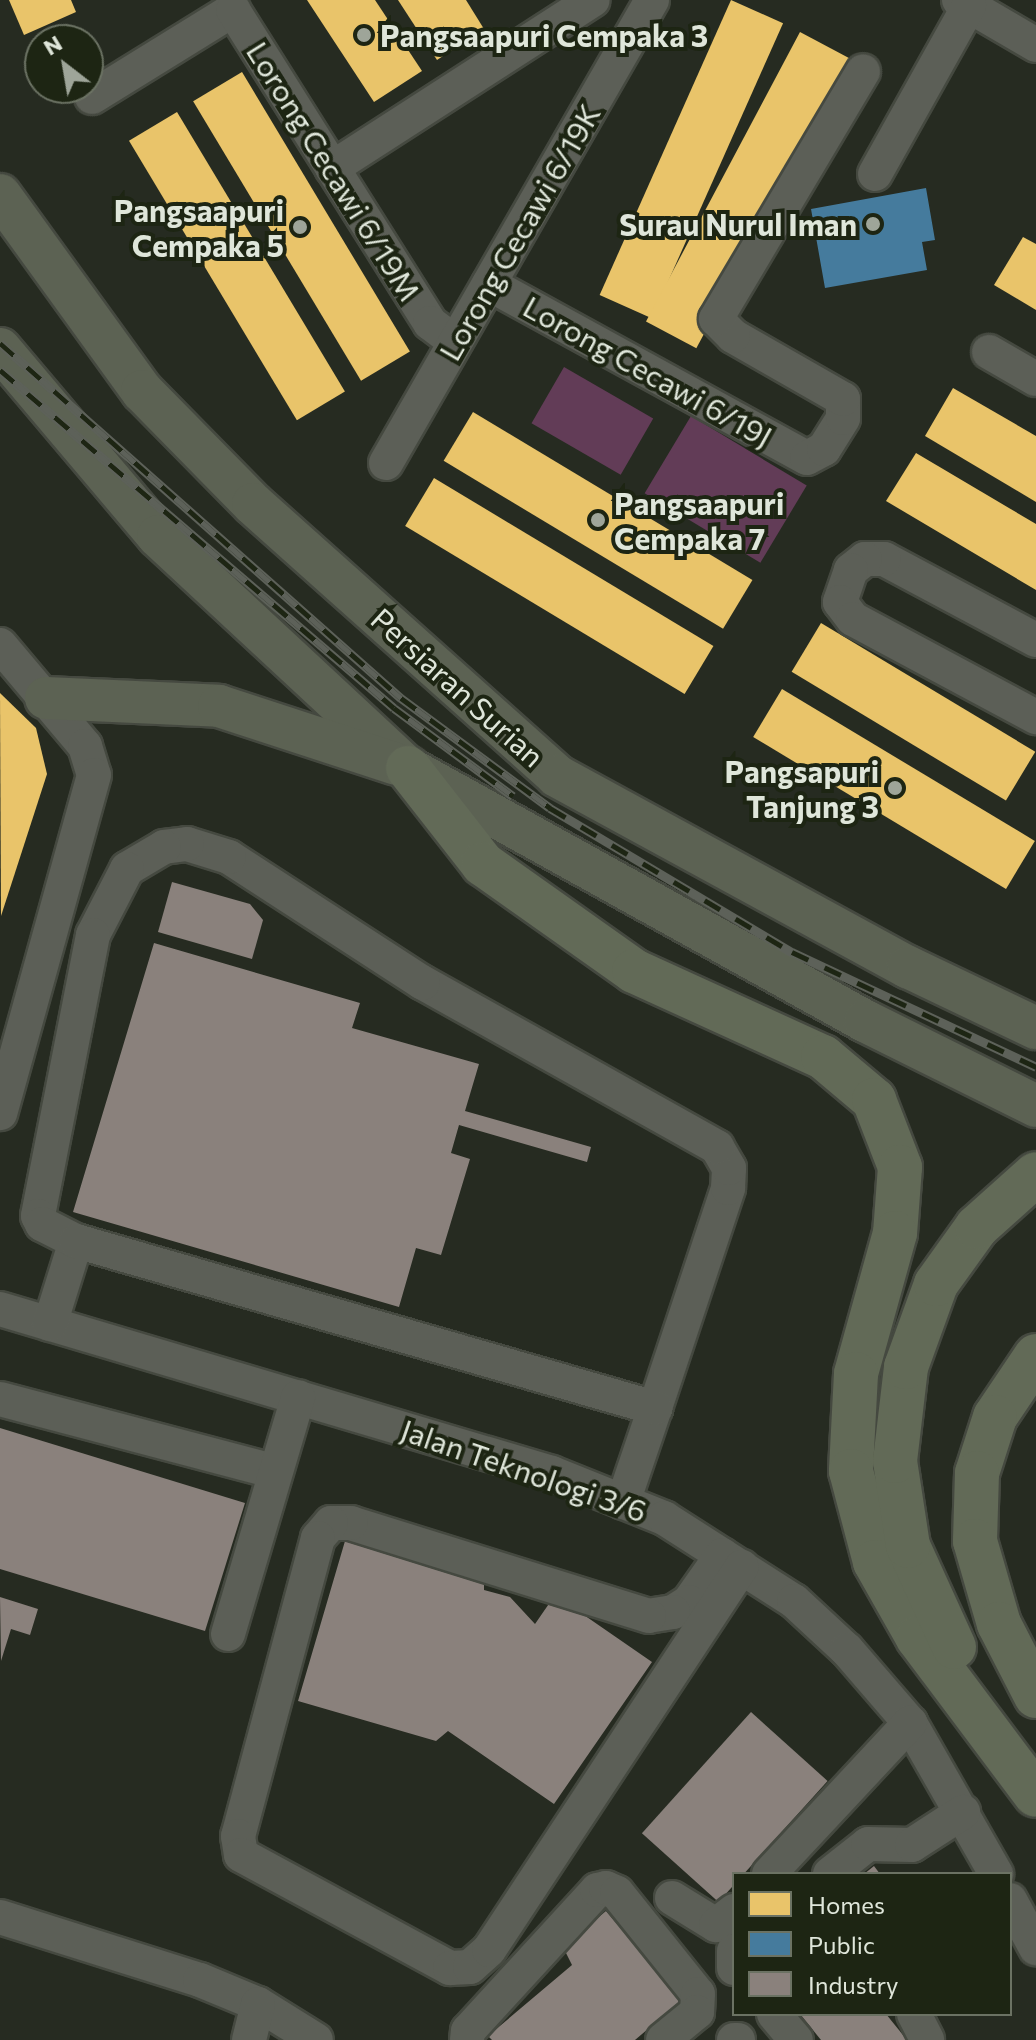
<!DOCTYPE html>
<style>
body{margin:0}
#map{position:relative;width:1036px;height:2040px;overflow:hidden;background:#262b21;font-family:Commissioner,sans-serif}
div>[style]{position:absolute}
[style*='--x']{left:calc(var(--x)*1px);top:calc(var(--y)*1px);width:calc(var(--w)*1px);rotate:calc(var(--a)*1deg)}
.green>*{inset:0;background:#623c57;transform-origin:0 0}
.homes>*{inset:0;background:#e9c46a;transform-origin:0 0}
.public>*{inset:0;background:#457b9d}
.industry>*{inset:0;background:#8a817c;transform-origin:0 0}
.roads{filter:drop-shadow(2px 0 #454940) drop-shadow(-2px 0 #454940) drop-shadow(0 2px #454940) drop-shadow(0 -2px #454940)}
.minor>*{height:34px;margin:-17px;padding:0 17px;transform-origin:17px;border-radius:17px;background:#5c5f57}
.major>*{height:42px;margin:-21px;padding:0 21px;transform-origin:21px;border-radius:21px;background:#5c6253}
.highway>*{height:44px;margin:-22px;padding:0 22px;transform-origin:22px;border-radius:22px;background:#626a57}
.rail>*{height:9px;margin-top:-4.5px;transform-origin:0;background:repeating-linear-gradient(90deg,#1d2513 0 18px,#5d6159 0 36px);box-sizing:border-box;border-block:2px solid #5d6159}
.dots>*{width:22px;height:22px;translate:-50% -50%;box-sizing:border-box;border:4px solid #1d2513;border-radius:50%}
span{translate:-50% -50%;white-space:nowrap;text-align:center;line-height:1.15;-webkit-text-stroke:8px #1d2513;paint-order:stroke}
.poi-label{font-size:30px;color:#dfe6da;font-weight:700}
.left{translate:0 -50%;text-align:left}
.right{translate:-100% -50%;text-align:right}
.street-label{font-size:30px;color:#dfe6da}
.legend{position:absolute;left:732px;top:1872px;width:280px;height:144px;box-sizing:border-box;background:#1d2513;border:2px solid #6b7263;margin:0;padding:10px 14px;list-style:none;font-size:24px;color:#dfe6da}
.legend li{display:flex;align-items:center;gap:16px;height:40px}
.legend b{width:40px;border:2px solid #6b7263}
.north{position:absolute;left:24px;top:24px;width:80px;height:80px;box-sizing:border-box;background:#1d2513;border:2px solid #6b7263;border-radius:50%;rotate:329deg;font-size:22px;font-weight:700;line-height:32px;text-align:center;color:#dfe6da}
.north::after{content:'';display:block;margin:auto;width:28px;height:36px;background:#9ea599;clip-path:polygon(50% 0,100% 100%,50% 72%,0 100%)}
</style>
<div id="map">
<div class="green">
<i style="left:564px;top:367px;width:103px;height:65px;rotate:30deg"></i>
<i style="left:691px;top:416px;width:135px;height:90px;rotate:31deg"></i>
</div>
<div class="homes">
<i style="clip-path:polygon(9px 0,71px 0,76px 12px,24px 35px)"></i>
<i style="clip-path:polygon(307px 0,375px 0,422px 71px,374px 102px)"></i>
<i style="clip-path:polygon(398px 0,466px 0,484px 29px,437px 60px)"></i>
<i style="left:731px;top:0;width:57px;height:323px;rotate:24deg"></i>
<i style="left:800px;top:32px;width:57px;height:328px;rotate:28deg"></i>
<i style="left:242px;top:72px;width:326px;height:57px;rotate:59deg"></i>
<i style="left:177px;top:112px;width:326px;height:56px;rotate:59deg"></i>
<i style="clip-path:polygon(1023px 237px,1036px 244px,1036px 310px,994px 285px)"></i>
<i style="clip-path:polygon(953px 388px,1036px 436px,1036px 502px,925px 436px)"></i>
<i style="left:473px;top:412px;width:326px;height:57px;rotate:31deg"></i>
<i style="clip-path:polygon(916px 453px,1036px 524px,1036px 590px,886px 501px)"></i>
<i style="left:434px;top:478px;width:326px;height:56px;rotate:31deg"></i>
<i style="left:821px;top:623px;width:250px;height:57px;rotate:31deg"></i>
<i style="left:782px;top:689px;width:295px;height:56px;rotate:31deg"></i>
<i style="clip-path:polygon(0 693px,36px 728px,47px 774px,1px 916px)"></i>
</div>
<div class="public">
<i style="clip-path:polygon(926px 188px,935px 240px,922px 242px,927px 270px,825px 288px,811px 209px)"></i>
</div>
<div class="industry">
<i style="clip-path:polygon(172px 882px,250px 904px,263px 920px,252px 959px,158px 932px)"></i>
<i style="clip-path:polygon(154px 943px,360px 1003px,352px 1028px,479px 1064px,465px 1111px,591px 1147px,587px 1162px,459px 1125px,451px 1153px,470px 1159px,441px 1255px,416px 1248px,399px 1307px,73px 1212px)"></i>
<i style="clip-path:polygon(0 1428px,245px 1503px,205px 1631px,0 1569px)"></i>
<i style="clip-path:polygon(345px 1541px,484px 1582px,484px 1590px,510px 1597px,535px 1624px,555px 1595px,652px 1662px,554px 1804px,448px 1731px,436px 1741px,298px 1701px)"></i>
<i style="clip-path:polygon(0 1597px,38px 1609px,30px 1635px,11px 1629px,1px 1661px)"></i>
<i style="left:751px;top:1712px;width:103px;height:163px;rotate:42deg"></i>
<i style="clip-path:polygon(874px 1866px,880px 1874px,864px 1874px)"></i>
<i style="clip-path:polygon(606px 1911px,682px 2000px,635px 2040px,492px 2040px,488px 2036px,572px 1965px,563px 1947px)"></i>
<i style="clip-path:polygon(800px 2014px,886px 2014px,907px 2040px,821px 2040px)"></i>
</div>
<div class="roads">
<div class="minor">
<i style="--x:959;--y:0;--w:89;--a:30.3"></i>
<i style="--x:92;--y:97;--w:166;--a:-31.7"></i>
<i style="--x:233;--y:10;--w:370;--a:57.8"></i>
<i style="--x:430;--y:323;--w:31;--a:37"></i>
<i style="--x:332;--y:168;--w:310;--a:-32.8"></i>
<i style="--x:875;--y:174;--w:193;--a:-60.8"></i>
<i style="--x:489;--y:284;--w:362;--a:28.7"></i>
<i style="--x:807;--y:458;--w:19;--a:-28"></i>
<i style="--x:824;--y:449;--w:36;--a:-58"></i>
<i style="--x:843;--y:418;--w:19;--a:-90"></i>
<i style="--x:843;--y:399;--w:127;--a:-150.2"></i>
<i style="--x:733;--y:336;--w:24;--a:-135"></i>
<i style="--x:716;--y:319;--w:288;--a:-59.3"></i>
<i style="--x:989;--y:352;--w:54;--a:29.9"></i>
<i style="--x:386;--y:463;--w:534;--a:-60.12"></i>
<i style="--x:1036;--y:640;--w:172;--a:-151.9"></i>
<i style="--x:884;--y:559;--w:19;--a:180"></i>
<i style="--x:865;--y:559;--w:18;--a:142"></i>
<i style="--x:851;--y:570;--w:34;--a:109"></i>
<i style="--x:840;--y:602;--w:21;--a:53"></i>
<i style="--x:853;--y:619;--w:208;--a:28.2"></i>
<i style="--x:0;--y:645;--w:132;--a:49.9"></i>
<i style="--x:85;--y:746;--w:30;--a:73"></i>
<i style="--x:94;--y:775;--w:351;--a:105.5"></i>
<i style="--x:0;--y:1309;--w:576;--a:16.55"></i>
<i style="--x:552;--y:1473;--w:121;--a:21.9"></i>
<i style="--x:664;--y:1518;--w:154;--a:32.6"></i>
<i style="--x:794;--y:1601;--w:72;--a:42.8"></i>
<i style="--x:847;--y:1650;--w:96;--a:49.2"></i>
<i style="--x:910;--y:1723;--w:174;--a:60.3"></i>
<i style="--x:50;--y:1324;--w:87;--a:-72.6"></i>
<i style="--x:0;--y:1399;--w:285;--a:14.8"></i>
<i style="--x:623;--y:1502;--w:99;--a:-71.2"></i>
<i style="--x:655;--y:1408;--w:232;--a:-71.6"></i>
<i style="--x:728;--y:1188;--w:20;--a:-87"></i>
<i style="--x:729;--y:1168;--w:24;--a:-120"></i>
<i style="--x:717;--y:1147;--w:337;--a:-150.8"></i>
<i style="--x:423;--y:983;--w:231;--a:-147"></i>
<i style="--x:229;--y:857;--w:44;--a:-162.8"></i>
<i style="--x:187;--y:844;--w:23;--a:173"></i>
<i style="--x:164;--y:847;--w:43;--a:149.3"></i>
<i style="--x:127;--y:869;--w:74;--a:117.3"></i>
<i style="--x:93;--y:935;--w:286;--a:101.1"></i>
<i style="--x:38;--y:1216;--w:9;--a:63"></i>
<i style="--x:42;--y:1224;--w:38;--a:27"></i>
<i style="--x:76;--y:1241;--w:603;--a:16.09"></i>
<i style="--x:722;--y:1555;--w:57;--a:125.1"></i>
<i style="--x:689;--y:1602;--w:19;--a:148"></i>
<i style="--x:673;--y:1612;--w:24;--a:171"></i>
<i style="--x:649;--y:1616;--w:312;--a:-162.7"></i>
<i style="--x:351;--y:1523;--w:20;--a:180"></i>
<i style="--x:331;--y:1523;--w:20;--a:131"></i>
<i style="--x:318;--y:1538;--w:309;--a:105"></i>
<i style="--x:238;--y:1836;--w:19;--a:81"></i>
<i style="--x:241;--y:1855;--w:238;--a:28.4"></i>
<i style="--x:450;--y:1968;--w:20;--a:-3"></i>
<i style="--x:470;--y:1967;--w:25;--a:-42"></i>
<i style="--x:489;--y:1950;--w:459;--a:-56.6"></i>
<i style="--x:228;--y:1634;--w:247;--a:-73.5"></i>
<i style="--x:769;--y:1874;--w:207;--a:-47"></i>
<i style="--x:830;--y:1874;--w:48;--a:-38.3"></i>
<i style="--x:868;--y:1844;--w:44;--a:1.3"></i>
<i style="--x:912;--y:1845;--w:61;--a:-32.9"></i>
<i style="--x:672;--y:1898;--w:52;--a:31.5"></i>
<i style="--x:716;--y:1925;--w:23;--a:-38"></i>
<i style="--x:1010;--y:1900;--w:55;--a:61.6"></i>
<i style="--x:0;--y:1917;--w:210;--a:17.5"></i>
<i style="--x:200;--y:1980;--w:63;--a:22.5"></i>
<i style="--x:258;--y:2004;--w:68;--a:31.8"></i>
<i style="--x:734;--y:1951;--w:17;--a:90"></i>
<i style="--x:774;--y:2014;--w:34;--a:50"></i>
<i style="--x:914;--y:2014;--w:29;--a:63"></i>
<i style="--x:249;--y:2040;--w:37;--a:-76"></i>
<i style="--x:467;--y:2040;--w:9;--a:-84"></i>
<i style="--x:468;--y:2031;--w:191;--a:-47.5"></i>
<i style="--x:597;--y:1890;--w:9;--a:-13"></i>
<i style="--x:606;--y:1888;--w:12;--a:24"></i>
<i style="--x:617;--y:1893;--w:129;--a:51.3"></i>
<i style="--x:698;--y:1994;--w:18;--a:93"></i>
<i style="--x:697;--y:2012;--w:44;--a:140.5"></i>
<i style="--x:734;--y:2040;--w:4;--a:0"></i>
</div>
<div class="major">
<i style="--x:0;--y:195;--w:242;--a:54.1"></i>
<i style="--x:142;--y:391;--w:158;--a:45.5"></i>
<i style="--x:253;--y:504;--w:408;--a:41.8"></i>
<i style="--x:557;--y:776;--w:400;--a:28.6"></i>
<i style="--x:908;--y:967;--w:142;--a:25.5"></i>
<i style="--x:0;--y:349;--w:245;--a:49.8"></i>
<i style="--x:158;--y:536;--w:341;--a:42.9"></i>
<i style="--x:408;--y:768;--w:522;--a:28.97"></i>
<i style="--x:865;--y:1021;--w:191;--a:26.4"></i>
<i style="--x:46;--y:698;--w:173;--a:2.6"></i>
<i style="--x:219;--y:706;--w:186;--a:18.1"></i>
</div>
<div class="highway">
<i style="--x:408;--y:768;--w:122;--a:52"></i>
<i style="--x:483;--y:864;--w:185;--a:35.3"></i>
<i style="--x:634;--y:971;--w:208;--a:24.5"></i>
<i style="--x:823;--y:1057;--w:67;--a:40.1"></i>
<i style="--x:874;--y:1100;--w:72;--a:68.8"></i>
<i style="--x:900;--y:1167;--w:66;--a:94.3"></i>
<i style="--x:895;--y:1233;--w:146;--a:105.5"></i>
<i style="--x:856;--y:1374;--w:97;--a:93"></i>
<i style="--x:851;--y:1471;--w:94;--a:75.2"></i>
<i style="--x:875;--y:1562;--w:87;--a:60.5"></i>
<i style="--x:918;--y:1638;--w:196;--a:53.1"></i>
<i style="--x:1036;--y:1356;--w:73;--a:123.9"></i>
<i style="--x:995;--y:1417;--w:59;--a:107.8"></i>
<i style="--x:977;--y:1473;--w:68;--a:91.7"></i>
<i style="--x:975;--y:1541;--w:86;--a:73.9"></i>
<i style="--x:999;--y:1624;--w:81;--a:62.8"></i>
<i style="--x:954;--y:1647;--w:111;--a:-114.5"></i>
<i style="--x:908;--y:1546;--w:86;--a:-98.7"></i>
<i style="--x:895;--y:1461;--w:95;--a:-83.3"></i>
<i style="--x:906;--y:1367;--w:88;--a:-70.1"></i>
<i style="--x:936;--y:1284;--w:70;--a:-54.3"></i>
<i style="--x:977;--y:1227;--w:79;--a:-41.9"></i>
</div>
</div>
<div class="rail">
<i style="--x:0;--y:343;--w:536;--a:41.52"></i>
<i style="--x:401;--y:698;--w:185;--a:36.4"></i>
<i style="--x:550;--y:808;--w:282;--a:30.8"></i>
<i style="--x:792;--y:952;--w:270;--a:25.2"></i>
<i style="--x:0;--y:370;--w:519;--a:40.63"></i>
<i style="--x:394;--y:708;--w:148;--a:36.5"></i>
</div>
<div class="dots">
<i style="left:364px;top:35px;background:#9ea599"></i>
<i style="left:873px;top:224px;background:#9ea599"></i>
<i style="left:300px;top:227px;background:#9ea599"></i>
<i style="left:598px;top:520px;background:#9ea599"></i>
<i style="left:895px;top:788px;background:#9ea599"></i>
</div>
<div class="poi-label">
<span class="left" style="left:380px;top:35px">Pangsaapuri Cempaka 3</span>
<span class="right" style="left:284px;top:227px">Pangsaapuri<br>Cempaka 5</span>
<span class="right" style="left:857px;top:224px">Surau Nurul Iman</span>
<span class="left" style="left:614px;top:520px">Pangsaapuri<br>Cempaka 7</span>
<span class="right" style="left:879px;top:788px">Pangsapuri<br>Tanjung 3</span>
</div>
<div class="street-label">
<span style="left:334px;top:171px;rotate:58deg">Lorong Cecawi 6/19M</span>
<span style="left:519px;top:232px;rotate:-60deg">Lorong Cecawi 6/19K</span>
<span style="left:648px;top:371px;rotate:29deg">Lorong Cecawi 6/19J</span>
<span style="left:458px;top:687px;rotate:42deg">Persiaran Surian</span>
<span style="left:524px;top:1470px;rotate:19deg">Jalan Teknologi 3/6</span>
</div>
<ul class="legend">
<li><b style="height:22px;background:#e9c46a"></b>Homes</li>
<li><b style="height:22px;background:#457b9d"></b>Public</li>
<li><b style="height:22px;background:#8a817c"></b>Industry</li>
</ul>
<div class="north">N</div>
</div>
